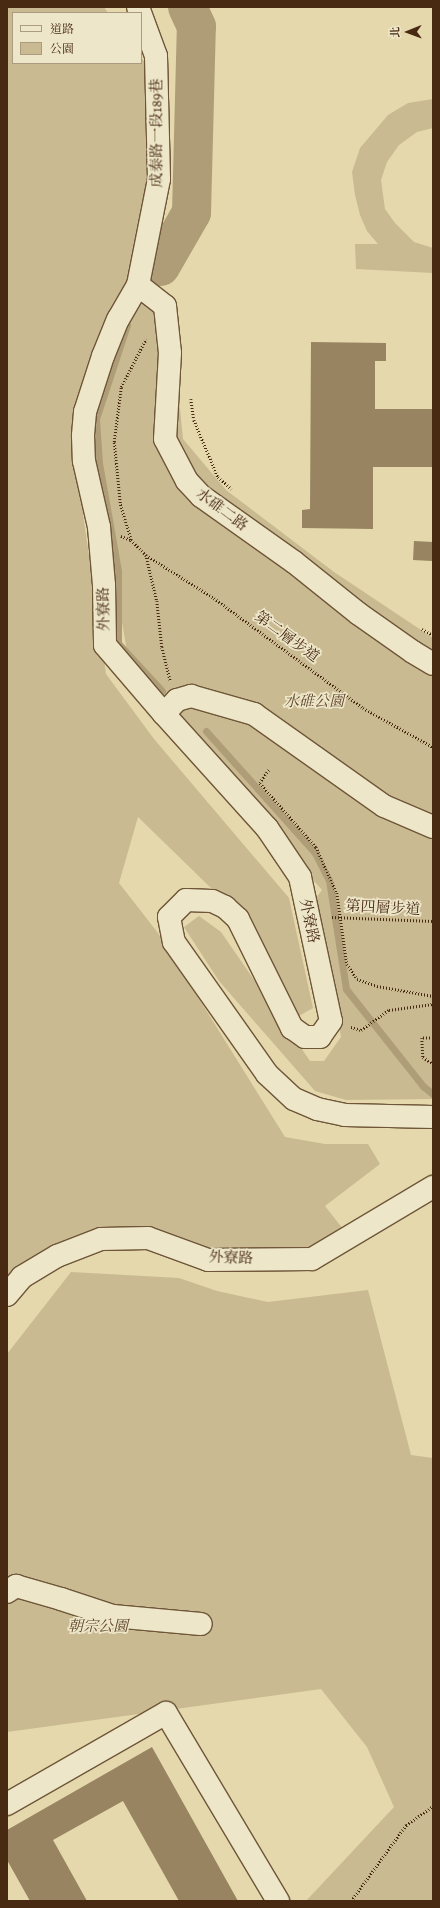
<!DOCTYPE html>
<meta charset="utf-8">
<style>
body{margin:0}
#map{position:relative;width:440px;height:1908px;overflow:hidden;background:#e4d8ac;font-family:Alegreya,"Noto Serif TC",serif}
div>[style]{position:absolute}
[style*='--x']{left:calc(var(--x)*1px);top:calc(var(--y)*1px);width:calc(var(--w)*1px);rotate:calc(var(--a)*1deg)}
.green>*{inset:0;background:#c9ba92}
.stream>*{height:7px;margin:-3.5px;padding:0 3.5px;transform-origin:3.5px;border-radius:3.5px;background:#af9d78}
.river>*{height:39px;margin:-19.5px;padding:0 19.5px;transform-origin:19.5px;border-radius:19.5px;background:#af9d78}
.building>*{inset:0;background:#998462;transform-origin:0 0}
.path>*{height:2.5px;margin-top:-1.25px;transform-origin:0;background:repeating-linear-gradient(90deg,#482a12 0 1px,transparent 0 3px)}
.roads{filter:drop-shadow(1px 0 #6f5638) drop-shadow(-1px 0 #6f5638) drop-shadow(0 1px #6f5638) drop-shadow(0 -1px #6f5638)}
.minor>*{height:22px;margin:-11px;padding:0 11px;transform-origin:11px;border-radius:11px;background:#ede6c9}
span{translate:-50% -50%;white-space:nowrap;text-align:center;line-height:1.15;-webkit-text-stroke:3.5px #ede6c9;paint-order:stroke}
.street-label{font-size:15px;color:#482a12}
.park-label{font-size:15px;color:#62472c;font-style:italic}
.frame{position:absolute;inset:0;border:8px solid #482a12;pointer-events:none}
.legend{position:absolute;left:12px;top:12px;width:130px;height:52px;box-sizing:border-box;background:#ede6c9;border:1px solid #ab9b80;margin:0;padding:5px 7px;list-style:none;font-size:12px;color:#482a12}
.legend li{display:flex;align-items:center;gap:8px;height:20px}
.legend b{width:20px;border:1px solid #ab9b80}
.north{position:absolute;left:388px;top:12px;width:40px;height:40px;-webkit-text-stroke:3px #ede6c9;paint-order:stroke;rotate:269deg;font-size:11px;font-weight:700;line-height:16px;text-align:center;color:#482a12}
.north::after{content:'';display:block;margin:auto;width:14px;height:18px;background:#482a12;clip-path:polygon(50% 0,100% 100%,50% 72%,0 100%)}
</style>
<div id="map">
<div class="green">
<i style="clip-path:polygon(7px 7px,104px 7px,108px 13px,13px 13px,13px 63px,141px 63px,141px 57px,157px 79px,163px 220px,129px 301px,169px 298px,183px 439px,226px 490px,334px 572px,433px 638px,433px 1099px,346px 1100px,315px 1091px,219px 981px,184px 927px,199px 916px,221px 932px,310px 1061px,324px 1061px,341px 1037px,316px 898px,322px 890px,198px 751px,128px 657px,93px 453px,117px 331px,92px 387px,83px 514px,106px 674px,154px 739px,289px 898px,313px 1008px,297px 1017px,213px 890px,138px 817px,119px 883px,158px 933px,285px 1137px,325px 1144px,368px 1144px,380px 1164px,325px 1206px,350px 1238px,312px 1259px,215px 1253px,128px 1230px,42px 1259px,7px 1305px)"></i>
<i style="clip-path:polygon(433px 99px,433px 128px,417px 132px,399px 145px,387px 162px,381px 180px,385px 209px,395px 223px,414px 242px,433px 248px,433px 273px,356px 269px,355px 244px,378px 244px,367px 231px,360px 215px,355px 195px,352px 172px,360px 148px,388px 115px,408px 103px)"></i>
<i style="clip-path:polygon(71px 1272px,179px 1278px,217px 1291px,268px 1302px,368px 1290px,411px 1455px,433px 1458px,433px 1901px,306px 1901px,394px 1807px,367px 1747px,321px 1689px,7px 1732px,7px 1354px)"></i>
</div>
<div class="stream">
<i style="--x:127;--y:325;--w:99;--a:108.3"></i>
<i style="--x:96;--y:419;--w:44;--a:86.1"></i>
<i style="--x:99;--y:463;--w:110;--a:80"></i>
<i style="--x:118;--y:571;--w:72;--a:90"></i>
<i style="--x:118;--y:643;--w:65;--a:47.5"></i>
<i style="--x:206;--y:731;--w:164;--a:48.2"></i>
<i style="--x:315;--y:853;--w:30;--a:63"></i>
<i style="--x:329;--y:880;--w:110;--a:81.1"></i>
<i style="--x:346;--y:989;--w:124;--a:51.6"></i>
<i style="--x:423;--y:1086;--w:13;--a:39"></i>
</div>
<div class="river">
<i style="--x:160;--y:266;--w:62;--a:-60.1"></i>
<i style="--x:191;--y:212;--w:186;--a:-88.5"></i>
<i style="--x:196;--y:26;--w:21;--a:-115"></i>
</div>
<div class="building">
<i style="clip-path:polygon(311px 342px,386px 343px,386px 361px,375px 361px,375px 409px,433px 409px,433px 467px,373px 467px,373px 529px,302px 528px,302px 510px,310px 509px)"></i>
<i style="left:414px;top:541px;width:19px;height:19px;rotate:3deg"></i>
<i style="clip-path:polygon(152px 1747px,238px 1901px,179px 1901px,123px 1801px,53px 1840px,87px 1901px,30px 1901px,7px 1860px,7px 1830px)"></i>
</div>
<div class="path">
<i style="--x:191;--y:399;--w:21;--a:82"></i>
<i style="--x:194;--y:420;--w:62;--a:67.2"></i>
<i style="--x:218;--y:477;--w:18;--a:41"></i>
<i style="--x:121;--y:536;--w:11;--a:22"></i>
<i style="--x:131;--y:540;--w:21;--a:45"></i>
<i style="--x:146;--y:555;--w:80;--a:32.3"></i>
<i style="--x:214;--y:598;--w:185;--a:36.4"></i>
<i style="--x:363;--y:708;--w:80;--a:29.1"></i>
<i style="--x:131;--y:540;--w:39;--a:-107"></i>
<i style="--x:120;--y:503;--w:61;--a:-95.6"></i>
<i style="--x:114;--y:442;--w:55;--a:-82.7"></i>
<i style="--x:121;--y:387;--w:54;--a:-62.5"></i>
<i style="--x:146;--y:555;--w:47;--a:76.6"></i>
<i style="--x:157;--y:601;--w:46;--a:83.8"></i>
<i style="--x:162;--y:647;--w:34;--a:76"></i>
<i style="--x:422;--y:629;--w:13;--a:29"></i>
<i style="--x:269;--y:770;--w:16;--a:125"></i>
<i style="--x:260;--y:783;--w:85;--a:48.8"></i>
<i style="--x:316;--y:847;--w:51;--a:65.5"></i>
<i style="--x:337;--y:893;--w:72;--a:82"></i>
<i style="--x:347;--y:964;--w:18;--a:56"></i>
<i style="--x:357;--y:979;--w:21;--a:19"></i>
<i style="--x:377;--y:986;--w:57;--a:10.1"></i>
<i style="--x:332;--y:917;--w:101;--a:2.3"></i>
<i style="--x:351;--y:1027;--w:10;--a:17"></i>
<i style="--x:361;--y:1030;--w:34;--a:-36"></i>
<i style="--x:389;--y:1010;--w:44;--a:-7.8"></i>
<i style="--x:433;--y:1038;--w:11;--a:180"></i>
<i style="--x:422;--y:1038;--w:19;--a:87"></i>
<i style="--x:423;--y:1057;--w:12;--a:35"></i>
<i style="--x:351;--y:1901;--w:94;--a:-54.1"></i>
<i style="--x:406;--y:1825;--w:33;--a:-35"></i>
</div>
<div class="roads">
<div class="minor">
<i style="--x:138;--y:7;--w:52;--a:69.8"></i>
<i style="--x:156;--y:56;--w:123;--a:88.6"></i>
<i style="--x:159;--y:179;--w:108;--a:101.2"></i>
<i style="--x:138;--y:285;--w:39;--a:120"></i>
<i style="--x:118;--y:319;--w:40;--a:112"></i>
<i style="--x:103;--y:356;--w:59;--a:107.8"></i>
<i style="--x:85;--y:412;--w:24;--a:95"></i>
<i style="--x:83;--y:436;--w:25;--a:88"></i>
<i style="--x:84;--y:461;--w:68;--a:77.2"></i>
<i style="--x:99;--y:527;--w:58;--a:85.1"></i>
<i style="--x:104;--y:585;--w:60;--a:89"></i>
<i style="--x:105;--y:645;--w:91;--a:49.5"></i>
<i style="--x:164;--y:714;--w:154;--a:47.9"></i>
<i style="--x:267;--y:828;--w:59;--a:56"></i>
<i style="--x:300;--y:877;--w:147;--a:77.9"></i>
<i style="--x:331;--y:1021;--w:19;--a:125"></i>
<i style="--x:320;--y:1037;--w:15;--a:180"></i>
<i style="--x:305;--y:1037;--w:16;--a:-145"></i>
<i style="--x:292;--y:1028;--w:122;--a:-116.4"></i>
<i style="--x:238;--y:919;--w:18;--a:-137"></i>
<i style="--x:225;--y:907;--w:14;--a:-155"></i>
<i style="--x:212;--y:901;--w:26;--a:-178"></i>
<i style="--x:186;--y:900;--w:24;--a:135"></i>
<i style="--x:169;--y:917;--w:25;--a:79"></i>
<i style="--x:174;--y:942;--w:161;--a:54.8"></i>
<i style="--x:267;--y:1074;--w:37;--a:43"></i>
<i style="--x:294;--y:1099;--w:25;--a:23"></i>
<i style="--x:317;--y:1109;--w:29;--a:12"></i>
<i style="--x:345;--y:1115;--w:88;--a:1.3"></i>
<i style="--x:138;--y:285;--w:34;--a:38"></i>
<i style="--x:165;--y:306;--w:47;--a:83.9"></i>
<i style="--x:170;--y:353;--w:86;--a:93.3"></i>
<i style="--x:165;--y:439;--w:47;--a:62.4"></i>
<i style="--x:187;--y:481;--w:21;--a:47"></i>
<i style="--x:201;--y:496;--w:114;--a:35.4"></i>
<i style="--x:294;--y:562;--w:83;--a:38.7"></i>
<i style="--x:359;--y:614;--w:66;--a:35.1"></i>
<i style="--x:413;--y:652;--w:23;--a:31"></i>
<i style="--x:164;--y:714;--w:19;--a:-47"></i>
<i style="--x:177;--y:700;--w:15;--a:-16"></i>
<i style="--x:191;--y:696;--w:66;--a:15.9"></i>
<i style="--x:254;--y:714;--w:159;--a:35.3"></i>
<i style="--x:384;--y:806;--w:53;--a:23.2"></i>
<i style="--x:7;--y:1295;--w:23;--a:-50"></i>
<i style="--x:22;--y:1277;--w:41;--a:-31"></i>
<i style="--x:57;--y:1256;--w:47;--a:-21.1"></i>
<i style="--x:101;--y:1239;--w:47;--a:-1.2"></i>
<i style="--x:148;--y:1238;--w:64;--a:20.1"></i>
<i style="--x:208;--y:1260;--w:104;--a:-0.6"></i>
<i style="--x:312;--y:1259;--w:141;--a:-30.8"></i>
<i style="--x:7;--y:1592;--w:11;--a:-34"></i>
<i style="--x:16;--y:1586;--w:47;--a:16.1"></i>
<i style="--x:61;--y:1599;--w:55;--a:18.1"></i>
<i style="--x:113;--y:1616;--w:88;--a:5.2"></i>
<i style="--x:7;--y:1804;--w:183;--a:-29.8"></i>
<i style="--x:166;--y:1713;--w:219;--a:59.2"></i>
</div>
</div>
<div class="street-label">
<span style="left:157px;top:133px;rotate:-90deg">成泰路一段189巷</span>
<span style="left:222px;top:510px;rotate:37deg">水碓二路</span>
<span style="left:104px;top:609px;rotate:-91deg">外寮路</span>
<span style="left:287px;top:637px;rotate:36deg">第二層步道</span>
<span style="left:383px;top:908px;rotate:3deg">第四層步道</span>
<span style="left:309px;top:921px;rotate:78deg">外寮路</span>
<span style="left:231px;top:1258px;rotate:2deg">外寮路</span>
</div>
<div class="park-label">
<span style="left:314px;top:702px">水碓公園</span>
<span style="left:98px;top:1627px">朝宗公園</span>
</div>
<div class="frame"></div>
<ul class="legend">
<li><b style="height:5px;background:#ede6c9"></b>道路</li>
<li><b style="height:11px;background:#c9ba92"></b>公園</li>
</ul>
<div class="north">北</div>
</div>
